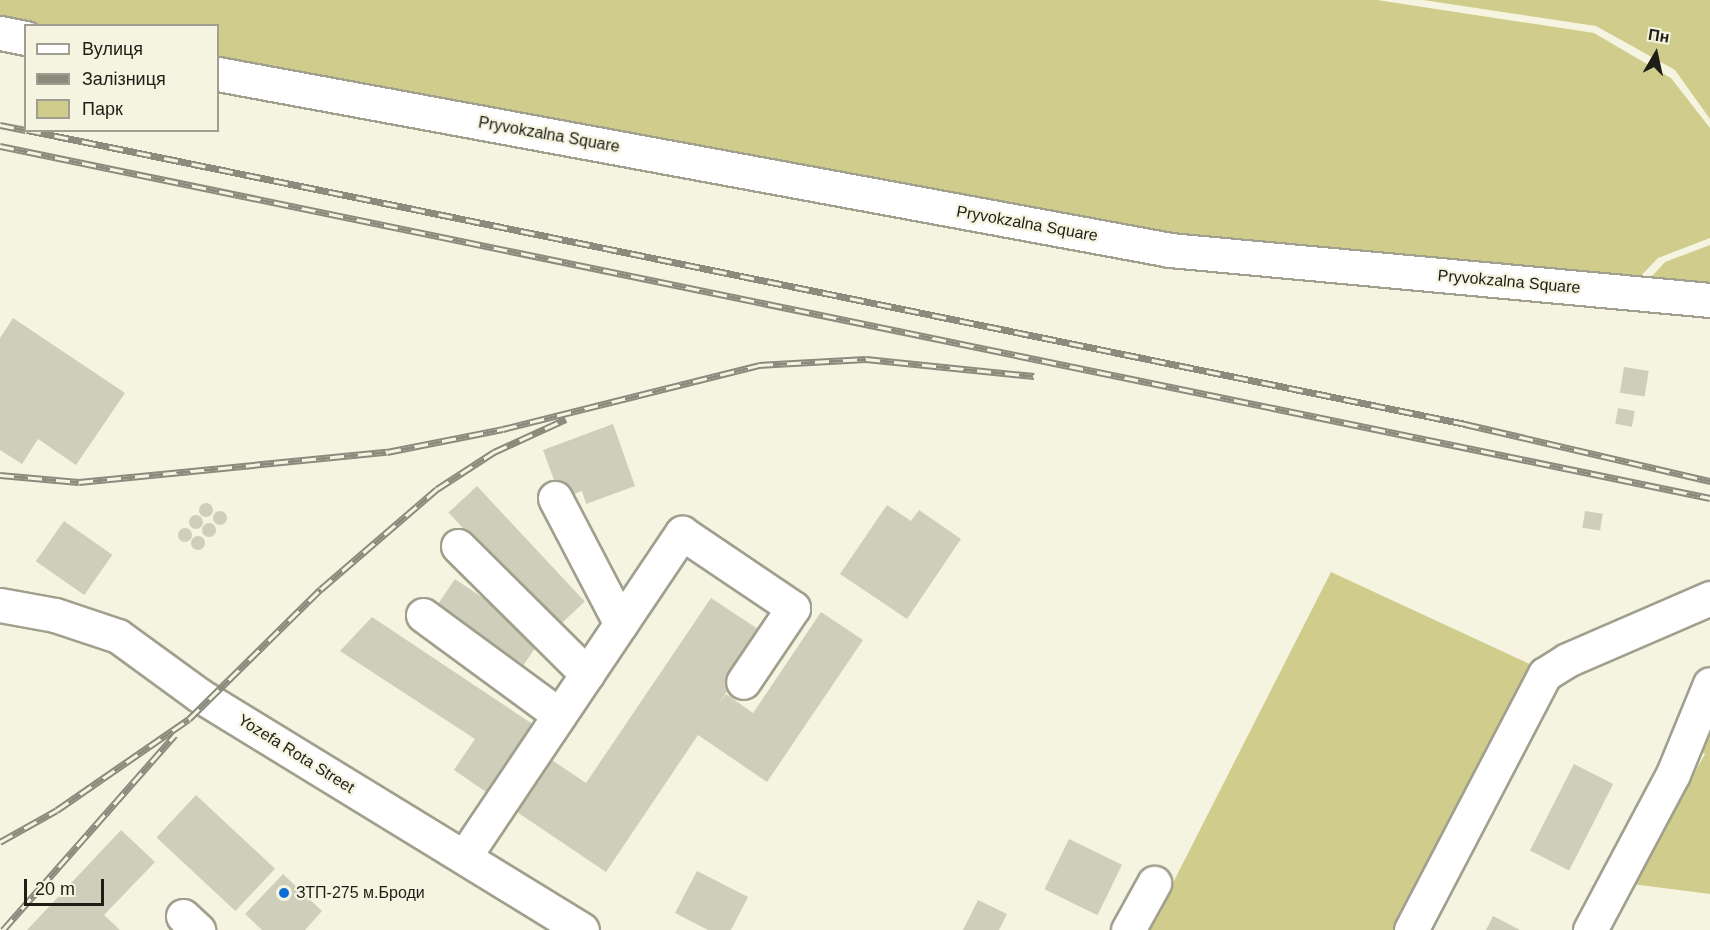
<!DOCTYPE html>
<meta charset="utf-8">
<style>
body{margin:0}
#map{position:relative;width:1710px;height:930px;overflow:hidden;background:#f5f4e1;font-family:Arial,sans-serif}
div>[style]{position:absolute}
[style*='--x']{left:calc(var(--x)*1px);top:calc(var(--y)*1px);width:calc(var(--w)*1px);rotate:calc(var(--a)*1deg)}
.green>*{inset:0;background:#d0cd8c}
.building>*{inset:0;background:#cecebb;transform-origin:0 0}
.round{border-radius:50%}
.roads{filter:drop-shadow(2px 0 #a1a08e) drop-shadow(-2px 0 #a1a08e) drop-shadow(0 2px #a1a08e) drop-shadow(0 -2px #a1a08e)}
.minor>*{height:33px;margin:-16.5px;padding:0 16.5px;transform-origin:16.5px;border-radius:16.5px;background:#fff}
.rail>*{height:7px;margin-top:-3.5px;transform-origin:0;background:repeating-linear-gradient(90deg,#f5f4e1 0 14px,#8a8a7d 0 28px);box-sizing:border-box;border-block:2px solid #8a8a7d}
.dots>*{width:16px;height:16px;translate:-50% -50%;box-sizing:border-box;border:3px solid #f5f4e1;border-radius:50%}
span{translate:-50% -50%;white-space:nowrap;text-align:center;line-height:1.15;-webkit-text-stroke:4.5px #f5f4e1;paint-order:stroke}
.street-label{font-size:16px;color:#1e1e17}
.poi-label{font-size:16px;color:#1e1e17}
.left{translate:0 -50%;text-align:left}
.legend{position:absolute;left:24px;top:24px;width:195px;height:108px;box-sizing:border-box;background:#f5f4e1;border:2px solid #9f9e90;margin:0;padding:8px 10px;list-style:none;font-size:18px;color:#1e1e17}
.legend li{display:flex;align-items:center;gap:12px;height:30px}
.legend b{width:30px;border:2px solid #9f9e90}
.north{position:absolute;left:1626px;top:24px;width:60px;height:60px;-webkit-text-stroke:4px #f5f4e1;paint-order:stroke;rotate:9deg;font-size:16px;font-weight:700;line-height:24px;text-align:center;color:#1e1e17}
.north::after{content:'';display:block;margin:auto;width:21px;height:27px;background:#1e1e17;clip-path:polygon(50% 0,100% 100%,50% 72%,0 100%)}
.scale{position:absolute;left:24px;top:879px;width:80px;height:27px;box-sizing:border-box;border:3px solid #1e1e17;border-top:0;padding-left:8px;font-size:18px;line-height:21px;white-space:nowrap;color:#1e1e17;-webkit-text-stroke:4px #f5f4e1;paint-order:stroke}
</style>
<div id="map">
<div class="green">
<i style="clip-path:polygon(0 0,1377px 0,1594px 33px,1671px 78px,1710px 128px,1710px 238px,1658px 258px,1635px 282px,1171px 241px,218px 66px,218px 26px,0 26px)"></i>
<i style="clip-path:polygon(1423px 0,1710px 0,1710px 119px,1675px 70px,1596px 26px)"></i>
<i style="clip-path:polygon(1710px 245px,1710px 288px,1646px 283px,1665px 262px)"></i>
<i style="clip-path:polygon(1331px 572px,1536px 667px,1402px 930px,1149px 930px)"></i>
<i style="clip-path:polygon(1710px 684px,1710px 894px,1632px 884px,1705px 754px,1686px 744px)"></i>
</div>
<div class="building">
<i style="clip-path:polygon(13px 318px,125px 393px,76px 465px,38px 439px,22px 464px,0 450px,0 338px)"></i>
<i style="left:1624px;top:367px;width:25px;height:26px;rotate:9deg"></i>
<i style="left:1618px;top:408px;width:17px;height:16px;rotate:10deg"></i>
<i style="clip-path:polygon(613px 424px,635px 486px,586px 504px,582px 491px,561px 499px,543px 450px)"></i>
<i style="left:477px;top:486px;width:158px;height:39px;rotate:47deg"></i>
<i class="round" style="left:199px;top:503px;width:14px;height:14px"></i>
<i style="clip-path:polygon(887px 505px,911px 521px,919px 510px,961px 539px,907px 619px,840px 574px)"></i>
<i class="round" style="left:213px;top:511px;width:14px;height:14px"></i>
<i style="left:1585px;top:511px;width:18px;height:17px;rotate:9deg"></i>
<i class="round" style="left:189px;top:515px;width:14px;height:14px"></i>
<i style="left:64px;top:521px;width:59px;height:49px;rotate:35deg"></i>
<i class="round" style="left:202px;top:523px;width:14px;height:14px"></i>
<i class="round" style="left:178px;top:528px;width:14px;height:14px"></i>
<i class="round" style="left:191px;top:536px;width:14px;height:14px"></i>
<i style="left:455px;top:579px;width:105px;height:33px;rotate:34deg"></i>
<i style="clip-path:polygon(711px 598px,764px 633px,717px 707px,726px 694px,753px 713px,821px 612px,863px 640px,767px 782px,698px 735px,606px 872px,505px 804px,540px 752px,586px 783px)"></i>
<i style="clip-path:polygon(372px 617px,534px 725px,489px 794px,454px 770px,475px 739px,340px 651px)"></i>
<i style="left:1574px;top:764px;width:44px;height:97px;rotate:27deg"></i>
<i style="left:196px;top:795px;width:108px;height:58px;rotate:43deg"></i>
<i style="clip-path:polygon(121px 830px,155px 862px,104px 915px,120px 930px,27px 930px)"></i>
<i style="left:1069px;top:839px;width:59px;height:56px;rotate:26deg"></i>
<i style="clip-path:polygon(697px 871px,748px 897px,731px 930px,708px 930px,675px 913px)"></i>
<i style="clip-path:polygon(283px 874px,322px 911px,305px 930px,262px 930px,245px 914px)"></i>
<i style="clip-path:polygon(978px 900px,1007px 914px,999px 930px,963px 930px)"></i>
<i style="clip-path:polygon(1493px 916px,1520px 930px,1486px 930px)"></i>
</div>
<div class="roads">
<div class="minor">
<i style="--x:0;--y:33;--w:26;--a:11"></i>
<i style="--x:218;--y:74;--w:968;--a:10.47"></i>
<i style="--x:1170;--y:250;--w:542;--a:5.29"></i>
<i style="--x:555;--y:498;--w:142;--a:62.4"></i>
<i style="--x:458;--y:546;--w:182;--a:44.8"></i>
<i style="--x:0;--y:605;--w:56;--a:10.3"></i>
<i style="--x:55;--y:615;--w:66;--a:18.4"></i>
<i style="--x:118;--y:636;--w:100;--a:36.1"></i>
<i style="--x:199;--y:695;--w:449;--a:31.5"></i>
<i style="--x:423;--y:615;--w:169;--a:36.3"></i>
<i style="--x:464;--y:857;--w:391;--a:-56.1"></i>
<i style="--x:682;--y:533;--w:134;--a:34"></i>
<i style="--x:793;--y:608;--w:89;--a:124"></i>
<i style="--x:183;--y:916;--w:21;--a:43"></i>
<i style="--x:1128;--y:930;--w:54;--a:-61"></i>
<i style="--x:1411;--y:930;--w:289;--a:-62.4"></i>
<i style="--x:1545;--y:674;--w:26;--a:-32"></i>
<i style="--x:1567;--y:660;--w:156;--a:-23.4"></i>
<i style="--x:1590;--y:930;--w:177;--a:-62"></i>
<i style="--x:1673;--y:774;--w:97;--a:-67.7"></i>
</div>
</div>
<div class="rail">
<i style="--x:0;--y:125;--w:26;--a:11"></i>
<i style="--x:27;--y:130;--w:1468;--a:11.55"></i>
<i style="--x:1465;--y:424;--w:252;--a:13.1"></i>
<i style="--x:0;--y:146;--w:1746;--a:11.63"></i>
<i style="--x:0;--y:475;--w:79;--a:5.1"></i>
<i style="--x:79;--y:482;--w:309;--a:-5.6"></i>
<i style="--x:387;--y:452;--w:118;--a:-11.2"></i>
<i style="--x:503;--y:429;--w:264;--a:-14"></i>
<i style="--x:759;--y:365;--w:107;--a:-3.2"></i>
<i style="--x:866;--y:359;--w:169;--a:5.8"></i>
<i style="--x:0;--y:842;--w:65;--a:-29.3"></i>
<i style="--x:57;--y:810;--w:160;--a:-34.6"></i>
<i style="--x:189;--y:719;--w:185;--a:-44.6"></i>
<i style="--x:321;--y:589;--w:153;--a:-40.8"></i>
<i style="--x:437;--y:489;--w:68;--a:-33"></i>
<i style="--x:494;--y:452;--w:79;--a:-24.6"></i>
<i style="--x:3;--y:930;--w:260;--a:-48.6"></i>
</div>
<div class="dots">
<i style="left:284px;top:893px;background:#0d6dd6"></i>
</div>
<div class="street-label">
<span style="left:549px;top:135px;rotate:10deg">Pryvokzalna Square</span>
<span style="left:1027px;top:224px;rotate:10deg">Pryvokzalna Square</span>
<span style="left:1509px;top:282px;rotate:5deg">Pryvokzalna Square</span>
<span style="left:296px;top:754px;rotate:32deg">Yozefa Rota Street</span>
</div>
<div class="poi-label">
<span class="left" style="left:296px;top:893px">ЗТП-275 м.Броди</span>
</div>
<ul class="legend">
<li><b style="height:8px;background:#fff"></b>Вулиця</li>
<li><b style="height:8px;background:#8a8a7d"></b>Залізниця</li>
<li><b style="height:16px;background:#d0cd8c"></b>Парк</li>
</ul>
<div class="north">Пн</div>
<div class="scale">20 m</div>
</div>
